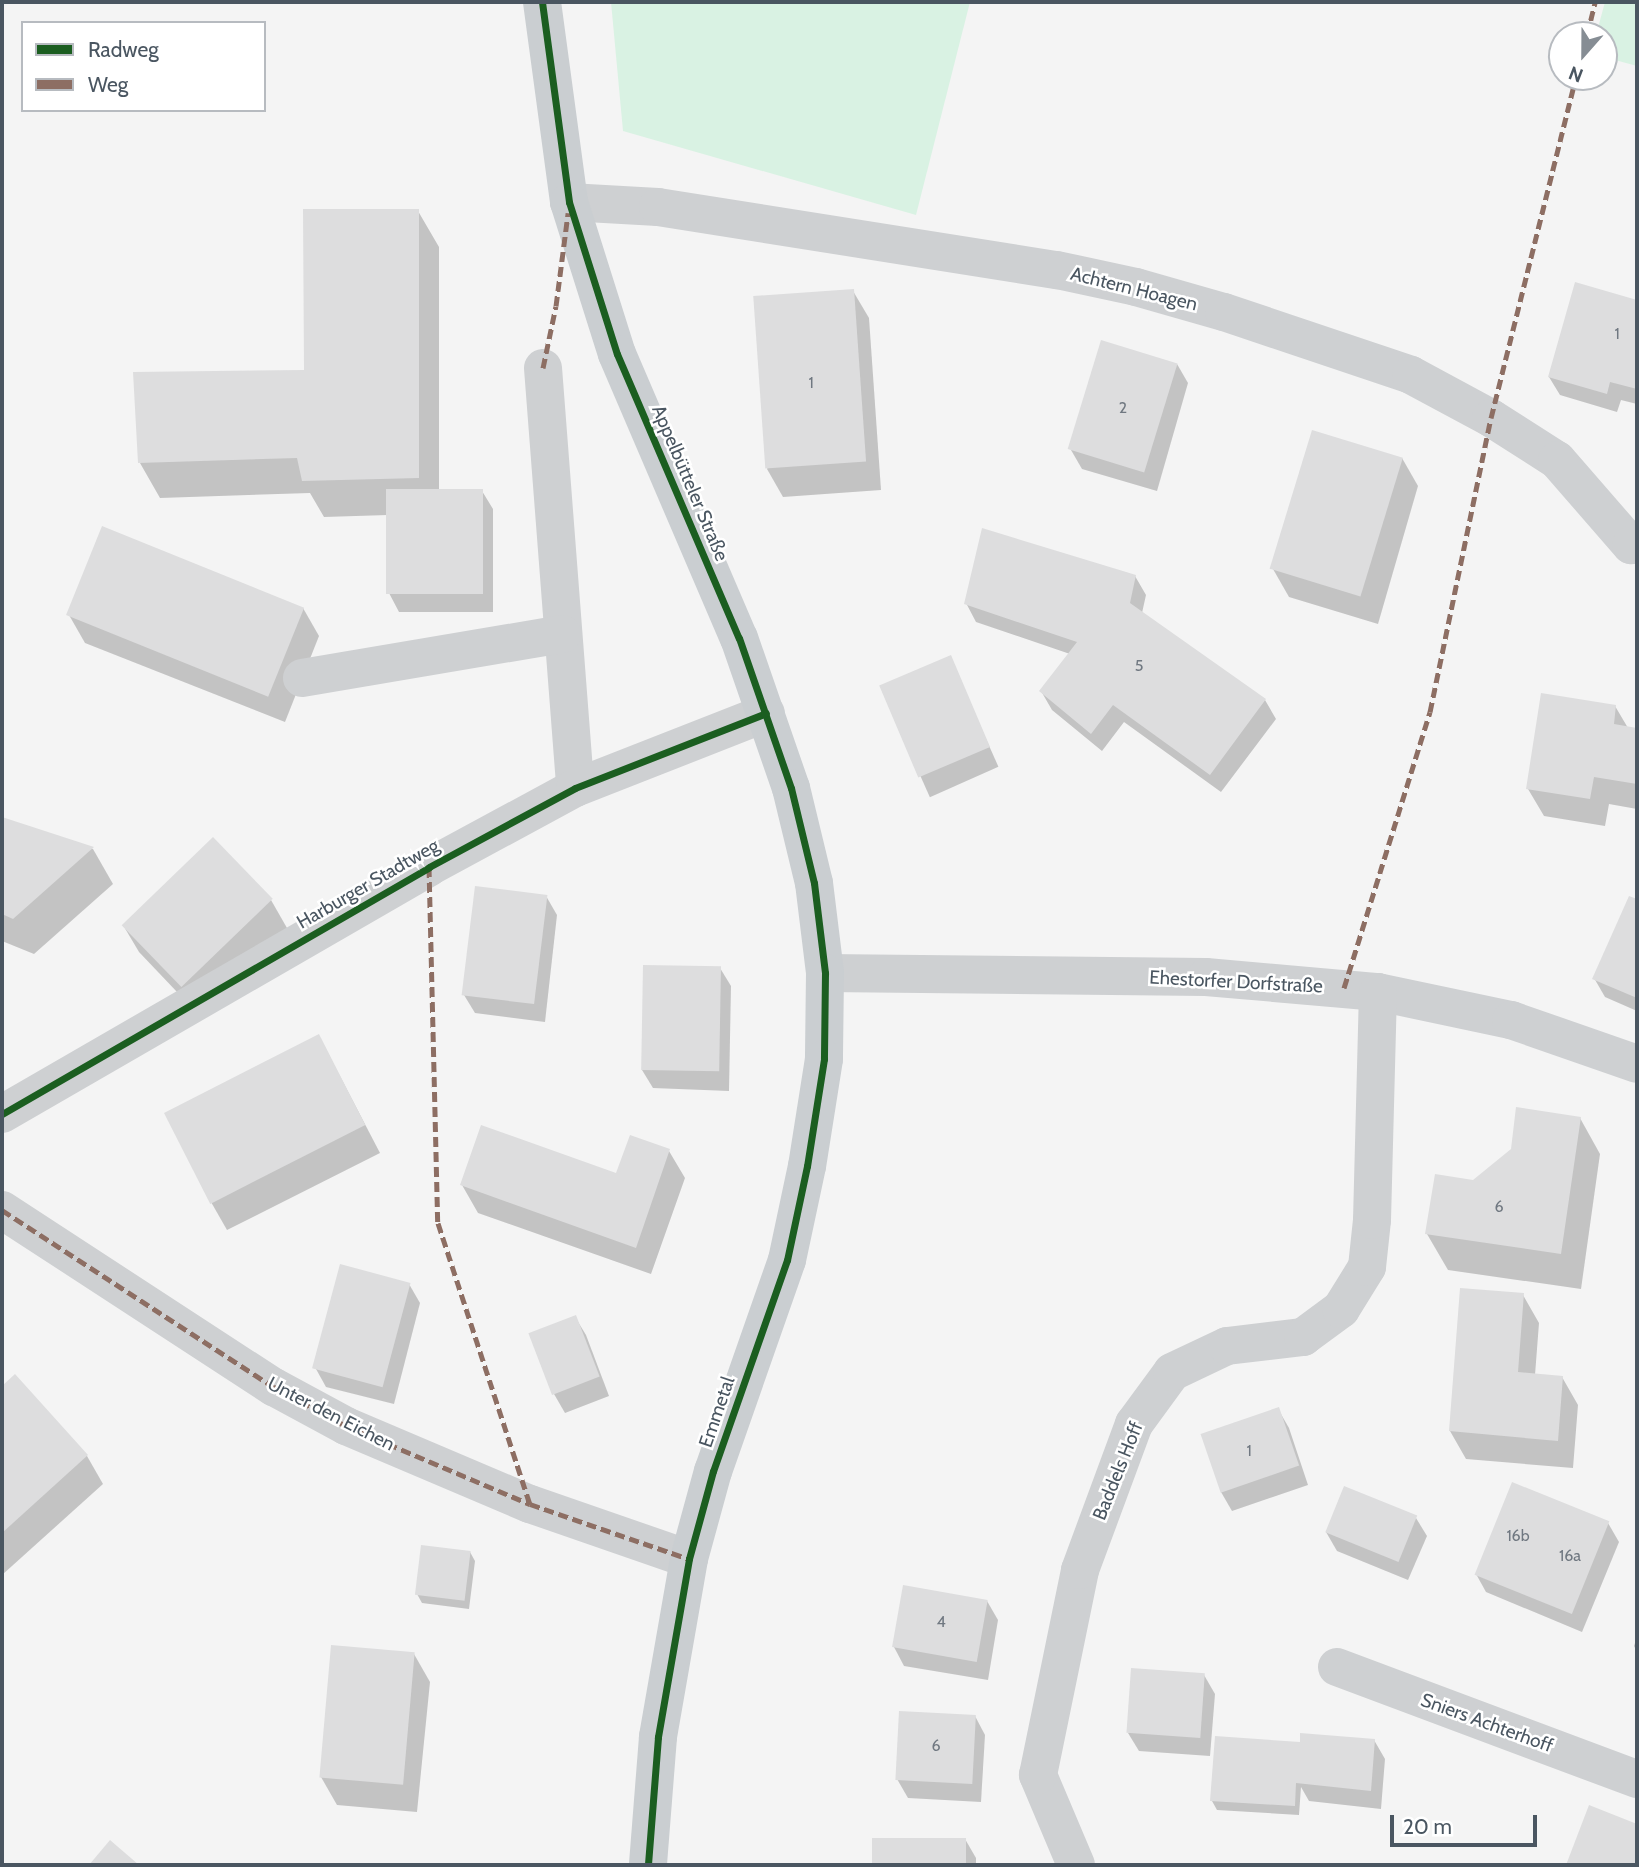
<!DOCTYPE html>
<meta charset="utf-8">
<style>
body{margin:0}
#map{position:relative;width:1639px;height:1867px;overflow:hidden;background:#f4f4f4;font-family:Cabin,sans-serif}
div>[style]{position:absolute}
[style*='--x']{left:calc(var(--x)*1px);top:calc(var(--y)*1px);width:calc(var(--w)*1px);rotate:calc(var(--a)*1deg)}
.green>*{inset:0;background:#d9f2e3}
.shadow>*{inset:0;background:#0003;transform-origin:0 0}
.building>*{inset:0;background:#ddddde;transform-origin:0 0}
.minor>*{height:38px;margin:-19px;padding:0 19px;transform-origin:19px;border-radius:19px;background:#ced0d2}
.major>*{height:38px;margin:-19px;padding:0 19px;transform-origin:19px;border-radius:19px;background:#caced1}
.quiet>*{height:5px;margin-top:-2.5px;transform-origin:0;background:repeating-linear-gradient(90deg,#8d6e63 0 10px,transparent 0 15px)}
.cycleway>*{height:7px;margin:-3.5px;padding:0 3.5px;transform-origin:3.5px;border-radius:3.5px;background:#1b5e20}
span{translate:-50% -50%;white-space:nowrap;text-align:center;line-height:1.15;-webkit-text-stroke:5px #fff;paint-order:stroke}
.number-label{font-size:16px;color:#707881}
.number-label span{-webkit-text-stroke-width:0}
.street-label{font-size:19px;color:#4a5661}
.frame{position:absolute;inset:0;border:4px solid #4a5661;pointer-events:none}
.legend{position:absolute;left:21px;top:21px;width:245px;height:91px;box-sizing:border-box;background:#fff;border:2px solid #b7bbc0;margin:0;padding:9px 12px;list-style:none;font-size:21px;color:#4a5661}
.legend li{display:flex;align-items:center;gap:14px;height:35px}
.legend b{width:35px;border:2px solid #b7bbc0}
.north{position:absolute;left:1548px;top:21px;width:70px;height:70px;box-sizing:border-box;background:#fff;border:2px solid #b7bbc0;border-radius:50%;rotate:201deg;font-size:19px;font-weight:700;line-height:28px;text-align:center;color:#4a5661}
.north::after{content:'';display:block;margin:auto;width:24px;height:32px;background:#868d94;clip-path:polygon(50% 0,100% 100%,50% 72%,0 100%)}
.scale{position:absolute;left:1390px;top:1815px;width:147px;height:32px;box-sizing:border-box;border:4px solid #4a5661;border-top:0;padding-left:9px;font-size:21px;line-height:24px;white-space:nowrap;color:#4a5661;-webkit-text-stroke:5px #fff;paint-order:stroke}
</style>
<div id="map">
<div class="green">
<i style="clip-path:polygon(611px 2px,970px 2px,916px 215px,623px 131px)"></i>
<i style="clip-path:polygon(1605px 2px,1637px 2px,1637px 66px,1604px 57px,1604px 35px,1596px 35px)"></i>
</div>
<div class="shadow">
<i style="clip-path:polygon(418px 211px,439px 247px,439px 491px,482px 491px,493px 509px,493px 612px,399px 612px,389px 593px,388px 515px,324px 517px,310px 493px,160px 498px,140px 463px,305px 372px)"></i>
<i style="clip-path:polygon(1576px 285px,1637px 302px,1637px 404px,1621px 400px,1617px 412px,1560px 395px,1549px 377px)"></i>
<i style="clip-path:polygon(853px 291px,869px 318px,881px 490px,783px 497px,767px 469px)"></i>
<i style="clip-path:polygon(1177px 364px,1188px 383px,1157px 491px,1082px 469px,1071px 450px)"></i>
<i style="clip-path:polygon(1402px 458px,1418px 486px,1378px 624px,1289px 597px,1273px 569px)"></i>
<i style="clip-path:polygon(1135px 576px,1146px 595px,1142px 613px,1265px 700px,1276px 719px,1221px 792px,1124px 722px,1102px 751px,1052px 710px,1041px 691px,1070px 654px,976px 622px,966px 603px)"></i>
<i style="clip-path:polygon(303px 608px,319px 636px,285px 722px,85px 643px,69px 615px)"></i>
<i style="left:950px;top:658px;width:119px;height:75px;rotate:66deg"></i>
<i style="clip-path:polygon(1615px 706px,1628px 728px,1637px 729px,1637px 809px,1609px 804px,1605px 826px,1544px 816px,1528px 789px)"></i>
<i style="clip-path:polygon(2px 819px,93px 849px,113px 884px,34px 954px,2px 941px)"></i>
<i style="clip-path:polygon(213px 840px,271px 900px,287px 928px,197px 1013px,139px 952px,123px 925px)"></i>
<i style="clip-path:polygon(546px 896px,557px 915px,545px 1022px,475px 1013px,464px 995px)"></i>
<i style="clip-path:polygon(1630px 898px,1637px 901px,1637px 1011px,1605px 997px,1594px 978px)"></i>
<i style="clip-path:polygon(720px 968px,731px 986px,729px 1091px,653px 1088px,642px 1070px)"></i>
<i style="clip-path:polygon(319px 1036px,380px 1153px,227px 1230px,211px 1202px)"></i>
<i style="clip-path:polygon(1580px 1118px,1600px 1154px,1581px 1289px,1448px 1270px,1427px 1234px,1473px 1182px)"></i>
<i style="clip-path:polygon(669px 1151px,685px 1178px,651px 1274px,478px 1213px,462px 1185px,617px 1175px)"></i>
<i style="clip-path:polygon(409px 1284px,420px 1303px,394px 1404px,326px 1387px,316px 1369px)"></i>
<i style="clip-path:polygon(1523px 1295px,1539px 1323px,1535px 1375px,1562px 1377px,1578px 1405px,1573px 1468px,1466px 1459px,1450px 1431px)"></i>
<i style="clip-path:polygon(575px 1317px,586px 1335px,609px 1396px,565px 1413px,554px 1394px)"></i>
<i style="clip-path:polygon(15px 1376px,87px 1456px,103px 1484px,2px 1575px,2px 1388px)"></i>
<i style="clip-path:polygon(1278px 1409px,1289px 1428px,1308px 1485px,1232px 1511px,1221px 1492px)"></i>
<i style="clip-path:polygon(1416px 1518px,1427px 1536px,1408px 1580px,1337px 1551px,1326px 1532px)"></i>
<i style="clip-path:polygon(1608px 1523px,1619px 1542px,1582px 1632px,1486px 1592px,1476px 1574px)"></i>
<i style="clip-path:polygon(470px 1552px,475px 1561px,469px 1609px,422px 1603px,417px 1594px)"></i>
<i style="clip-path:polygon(987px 1601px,998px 1620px,988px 1680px,904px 1666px,894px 1647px)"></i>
<i style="clip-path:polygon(1637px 1637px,1637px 1652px,1634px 1646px)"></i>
<i style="clip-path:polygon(414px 1654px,430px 1682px,417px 1812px,337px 1805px,321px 1777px)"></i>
<i style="clip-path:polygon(1204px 1675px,1215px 1694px,1210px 1756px,1139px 1751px,1128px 1733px)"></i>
<i style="clip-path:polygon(975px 1716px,985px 1735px,981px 1802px,908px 1798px,897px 1779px)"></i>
<i style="clip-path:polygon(1374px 1740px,1385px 1759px,1381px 1809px,1309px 1801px,1301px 1787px,1299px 1815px,1217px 1810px,1212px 1801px)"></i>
<i style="clip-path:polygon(1590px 1807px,1637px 1825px,1637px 1865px,1568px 1865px)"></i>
<i style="clip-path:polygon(965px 1839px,976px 1858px,976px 1865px,874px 1865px,874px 1840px)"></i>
</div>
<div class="building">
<i style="clip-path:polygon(303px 209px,419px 209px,419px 478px,302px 481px,297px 458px,138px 463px,133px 372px,304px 370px)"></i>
<i style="clip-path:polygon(1575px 282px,1637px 300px,1637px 389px,1610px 382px,1607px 394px,1548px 377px)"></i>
<i style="left:854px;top:289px;width:173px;height:101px;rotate:86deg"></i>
<i style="left:1101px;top:340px;width:80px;height:114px;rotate:17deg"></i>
<i style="left:1312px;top:430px;width:95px;height:145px;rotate:17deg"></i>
<i style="left:386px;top:489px;width:97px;height:105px"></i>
<i style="left:102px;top:526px;width:218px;height:96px;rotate:22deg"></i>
<i style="clip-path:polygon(982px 528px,1136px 575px,1130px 603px,1266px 699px,1210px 775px,1113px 705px,1091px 734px,1039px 691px,1077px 642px,964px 604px)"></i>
<i style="left:951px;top:655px;width:100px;height:78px;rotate:67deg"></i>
<i style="clip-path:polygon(1541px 693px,1616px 705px,1614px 724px,1637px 728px,1637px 784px,1594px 777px,1590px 799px,1526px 789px)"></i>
<i style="clip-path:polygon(2px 817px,94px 847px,13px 919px,2px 914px)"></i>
<i style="left:213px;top:837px;width:86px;height:127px;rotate:46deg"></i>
<i style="left:475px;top:886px;width:73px;height:110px;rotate:7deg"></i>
<i style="clip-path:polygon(1629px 896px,1637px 899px,1637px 998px,1592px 979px)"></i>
<i style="left:643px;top:965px;width:78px;height:105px;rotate:1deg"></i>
<i style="left:319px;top:1034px;width:102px;height:174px;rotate:63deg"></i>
<i style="clip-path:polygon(1516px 1107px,1581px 1117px,1561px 1254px,1425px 1234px,1435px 1174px,1473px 1180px,1511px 1149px)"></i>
<i style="clip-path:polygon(481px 1125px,616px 1173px,630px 1135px,670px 1149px,636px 1248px,460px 1185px)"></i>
<i style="left:340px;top:1264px;width:73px;height:108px;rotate:15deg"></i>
<i style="clip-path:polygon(1460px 1288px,1524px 1293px,1518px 1372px,1563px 1376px,1558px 1441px,1449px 1431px)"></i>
<i style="left:576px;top:1315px;width:66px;height:51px;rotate:69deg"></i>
<i style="clip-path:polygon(15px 1374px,88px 1455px,2px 1533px,2px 1386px)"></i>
<i style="left:1279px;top:1407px;width:62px;height:83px;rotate:71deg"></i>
<i style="left:1512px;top:1482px;width:105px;height:100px;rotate:22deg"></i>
<i style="left:1344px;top:1486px;width:79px;height:50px;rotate:22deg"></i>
<i style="left:421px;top:1545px;width:50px;height:50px;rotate:7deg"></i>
<i style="left:903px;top:1585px;width:86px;height:63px;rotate:10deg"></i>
<i style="left:331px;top:1645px;width:84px;height:133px;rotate:5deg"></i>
<i style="left:1131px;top:1668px;width:74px;height:65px;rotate:4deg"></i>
<i style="left:899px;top:1711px;width:77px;height:69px;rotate:3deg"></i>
<i style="clip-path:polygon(1300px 1733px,1375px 1739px,1371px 1791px,1296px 1783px,1295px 1806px,1210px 1801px,1215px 1736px,1300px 1742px)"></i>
<i style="clip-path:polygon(1589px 1805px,1637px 1824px,1637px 1865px,1566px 1865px)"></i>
<i style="left:872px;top:1838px;width:94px;height:27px"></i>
<i style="clip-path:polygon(110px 1840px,139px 1865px,89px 1865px)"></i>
</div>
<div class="minor">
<i style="--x:569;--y:202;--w:89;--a:3.2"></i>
<i style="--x:658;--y:207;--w:404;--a:9"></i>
<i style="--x:1057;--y:270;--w:81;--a:12.1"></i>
<i style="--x:1136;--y:287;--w:91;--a:15.9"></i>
<i style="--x:1224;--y:312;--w:197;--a:18.6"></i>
<i style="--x:1411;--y:375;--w:91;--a:28.3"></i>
<i style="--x:1491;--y:418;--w:78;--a:32.5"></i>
<i style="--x:1557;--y:460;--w:113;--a:49"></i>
<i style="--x:1631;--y:545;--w:6;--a:-18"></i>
<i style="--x:543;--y:368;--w:421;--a:85.6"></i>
<i style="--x:302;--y:678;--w:264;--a:-9.6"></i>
<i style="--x:825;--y:973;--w:381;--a:0.6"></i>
<i style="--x:1206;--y:977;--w:173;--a:5"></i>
<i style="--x:1378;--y:992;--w:136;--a:11.9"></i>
<i style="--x:1511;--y:1020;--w:133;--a:19.2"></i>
<i style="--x:2;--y:1114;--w:493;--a:-30"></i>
<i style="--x:429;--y:867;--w:166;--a:-28.4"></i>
<i style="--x:575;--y:788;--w:205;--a:-21.4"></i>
<i style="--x:2;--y:1210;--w:325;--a:33.1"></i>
<i style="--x:274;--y:1387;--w:82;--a:28.4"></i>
<i style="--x:346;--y:1426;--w:200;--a:23"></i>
<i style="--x:530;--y:1504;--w:168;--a:19.1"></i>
<i style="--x:1337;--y:1667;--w:320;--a:20.5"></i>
<i style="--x:1076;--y:1865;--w:98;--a:-112.9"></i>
<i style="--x:1038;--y:1775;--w:209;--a:-78.4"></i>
<i style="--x:1080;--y:1570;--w:156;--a:-69.7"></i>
<i style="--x:1134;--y:1424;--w:64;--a:-53.8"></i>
<i style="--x:1172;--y:1372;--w:61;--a:-25.3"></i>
<i style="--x:1227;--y:1346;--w:77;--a:-6.8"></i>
<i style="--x:1303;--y:1337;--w:47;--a:-36.4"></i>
<i style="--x:1341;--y:1309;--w:49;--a:-58.2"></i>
<i style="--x:1367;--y:1267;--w:47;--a:-83.9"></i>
<i style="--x:1372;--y:1220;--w:228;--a:-88.5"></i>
</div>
<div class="major">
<i style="--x:542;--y:2;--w:202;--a:82.3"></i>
<i style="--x:569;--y:202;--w:159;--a:72.5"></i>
<i style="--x:617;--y:354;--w:309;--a:66.8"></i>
<i style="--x:739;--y:638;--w:159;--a:70.9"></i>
<i style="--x:791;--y:788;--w:98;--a:76.4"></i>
<i style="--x:814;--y:883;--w:91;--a:83"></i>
<i style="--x:825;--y:973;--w:86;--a:90.7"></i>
<i style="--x:824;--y:1059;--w:108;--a:99"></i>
<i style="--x:807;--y:1166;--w:96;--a:102"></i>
<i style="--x:787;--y:1260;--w:224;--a:109.3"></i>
<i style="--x:713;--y:1471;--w:91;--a:105.3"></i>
<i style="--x:689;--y:1559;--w:181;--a:99.9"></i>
<i style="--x:658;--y:1737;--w:128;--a:94.5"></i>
</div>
<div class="quiet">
<i style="--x:1587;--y:35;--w:34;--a:-76"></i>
<i style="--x:543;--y:368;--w:63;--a:-78.2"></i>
<i style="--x:556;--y:306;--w:94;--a:-82.6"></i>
<i style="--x:429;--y:867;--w:356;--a:88.6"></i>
<i style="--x:438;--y:1223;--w:296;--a:71.9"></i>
<i style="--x:1344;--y:988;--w:289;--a:-72.7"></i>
<i style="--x:1430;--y:712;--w:300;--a:-78.3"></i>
<i style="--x:1491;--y:418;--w:351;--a:-76"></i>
<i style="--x:2;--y:1210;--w:325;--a:33.1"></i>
<i style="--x:274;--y:1387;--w:82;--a:28.4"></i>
<i style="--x:346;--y:1426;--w:200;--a:23"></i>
<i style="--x:530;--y:1504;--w:168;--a:19.1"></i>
</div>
<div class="cycleway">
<i style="--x:542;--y:2;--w:202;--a:82.3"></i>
<i style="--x:569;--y:202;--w:159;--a:72.5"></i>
<i style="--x:617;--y:354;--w:309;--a:66.8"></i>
<i style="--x:739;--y:638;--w:159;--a:70.9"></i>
<i style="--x:791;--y:788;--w:98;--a:76.4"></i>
<i style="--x:814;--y:883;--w:91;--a:83"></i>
<i style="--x:825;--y:973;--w:86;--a:90.7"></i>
<i style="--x:824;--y:1059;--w:108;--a:99"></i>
<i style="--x:807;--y:1166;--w:96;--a:102"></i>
<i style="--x:787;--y:1260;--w:224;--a:109.3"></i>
<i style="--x:713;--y:1471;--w:91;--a:105.3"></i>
<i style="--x:689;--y:1559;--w:181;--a:99.9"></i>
<i style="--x:658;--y:1737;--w:128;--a:94.5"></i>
<i style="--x:2;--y:1114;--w:493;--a:-30"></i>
<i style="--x:429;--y:867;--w:166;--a:-28.4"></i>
<i style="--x:575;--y:788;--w:205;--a:-21.4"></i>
</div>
<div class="number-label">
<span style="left:1617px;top:334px">1</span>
<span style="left:811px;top:383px">1</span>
<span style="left:1123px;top:408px">2</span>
<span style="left:1139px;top:666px">5</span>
<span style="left:1499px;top:1207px">6</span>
<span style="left:1249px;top:1451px">1</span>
<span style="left:1518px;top:1536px">16b</span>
<span style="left:1570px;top:1556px">16a</span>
<span style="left:941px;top:1622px">4</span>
<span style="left:936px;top:1746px">6</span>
</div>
<div class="street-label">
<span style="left:1134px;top:289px;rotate:14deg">Achtern Hoagen</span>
<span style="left:690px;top:483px;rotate:67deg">Appelbütteler Straße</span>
<span style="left:368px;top:884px;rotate:-30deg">Harburger Stadtweg</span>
<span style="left:1236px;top:982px;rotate:3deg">Ehestorfer Dorfstraße</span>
<span style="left:717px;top:1412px;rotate:-71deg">Emmetal</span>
<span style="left:331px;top:1414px;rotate:27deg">Unter den Eichen</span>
<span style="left:1118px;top:1471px;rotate:-68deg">Baddels Hoff</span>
<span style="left:1487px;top:1723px;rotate:20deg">Sniers Achterhoff</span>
</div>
<div class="frame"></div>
<ul class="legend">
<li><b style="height:9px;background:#1b5e20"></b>Radweg</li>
<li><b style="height:9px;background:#8d6e63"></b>Weg</li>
</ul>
<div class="north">N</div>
<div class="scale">20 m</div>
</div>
